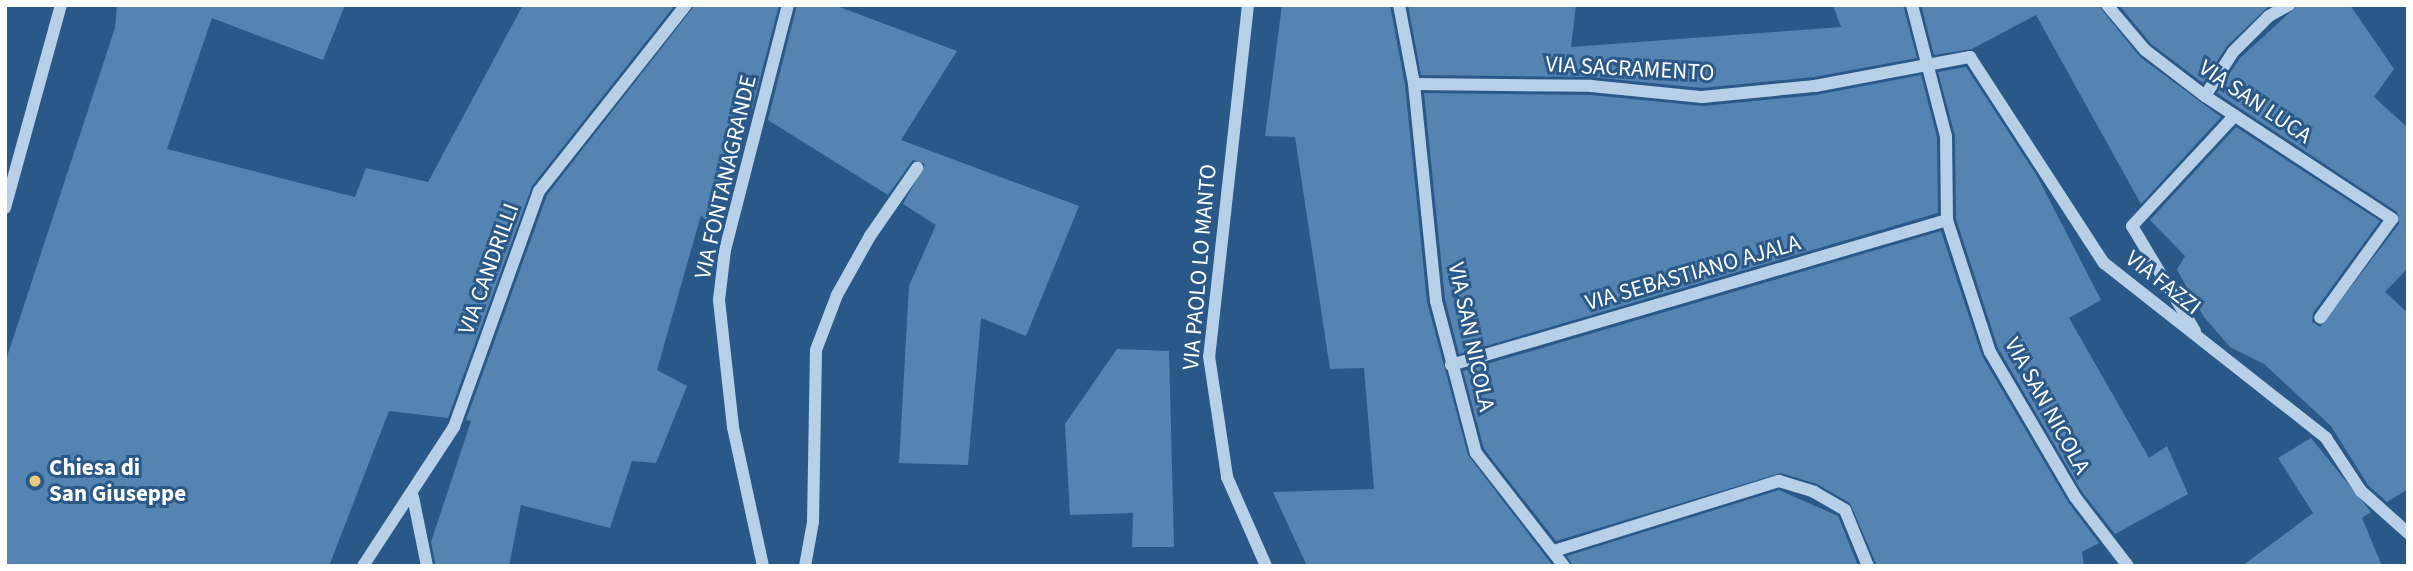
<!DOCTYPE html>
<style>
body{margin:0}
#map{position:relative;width:2413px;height:571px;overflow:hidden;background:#2a5989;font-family:"Source Sans 3",sans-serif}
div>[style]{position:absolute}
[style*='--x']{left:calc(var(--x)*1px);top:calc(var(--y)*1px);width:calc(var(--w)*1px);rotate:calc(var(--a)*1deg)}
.building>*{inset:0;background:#5684b2}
.minor>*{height:12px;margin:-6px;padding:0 6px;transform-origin:6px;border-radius:6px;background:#b7d0e8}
.dots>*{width:19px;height:19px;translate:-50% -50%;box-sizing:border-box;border:4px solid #2a5989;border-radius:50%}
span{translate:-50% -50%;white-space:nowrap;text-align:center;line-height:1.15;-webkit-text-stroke:6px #2a5989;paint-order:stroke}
.street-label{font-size:23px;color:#fff}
.poi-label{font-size:23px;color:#fff;font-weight:700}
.left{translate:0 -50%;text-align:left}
.frame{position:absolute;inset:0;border:7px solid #fff;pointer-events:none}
</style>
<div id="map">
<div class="building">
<i style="clip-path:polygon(117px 5px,345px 5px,323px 60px,212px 18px,167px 149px,355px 197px,366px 168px,428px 182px,523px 5px,675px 5px,532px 186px,448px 418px,389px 411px,329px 566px,5px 566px,5px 363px,115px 28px)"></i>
<i style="clip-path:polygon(695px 5px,779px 5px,752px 110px,741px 103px,711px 226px,701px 215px,657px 370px,687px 386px,656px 463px,632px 461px,610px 528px,521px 505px,509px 566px,436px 566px,431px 542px,471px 421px,466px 420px,547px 195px)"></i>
<i style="clip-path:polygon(797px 5px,834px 5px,957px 51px,901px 140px,1079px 206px,1026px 336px,981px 318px,968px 465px,899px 463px,909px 286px,936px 225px,903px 204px,925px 164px,913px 160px,888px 195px,768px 120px)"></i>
<i style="clip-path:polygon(1282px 5px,1390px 5px,1405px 85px,1427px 302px,1468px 455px,1553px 566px,1307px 566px,1273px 492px,1374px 489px,1364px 368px,1330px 369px,1295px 137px,1265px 136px)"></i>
<i style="clip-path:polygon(1408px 5px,1576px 5px,1571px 47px,1841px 27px,1833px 5px,1903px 5px,1917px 58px,1814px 77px,1702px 88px,1591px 77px,1421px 75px)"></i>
<i style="clip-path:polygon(1921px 5px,2098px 5px,2140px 57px,2221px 117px,2141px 204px,2036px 15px,1972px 49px,1934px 55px)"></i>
<i style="clip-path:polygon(2119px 5px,2270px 5px,2227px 46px,2203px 83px,2151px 44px)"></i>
<i style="clip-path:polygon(2298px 5px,2350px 5px,2394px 69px,2374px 97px,2408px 128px,2408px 268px,2385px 292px,2408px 313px,2408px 489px,2387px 502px,2368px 485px,2331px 426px,2264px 364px,2230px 347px,2204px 317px,2177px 270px,2185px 256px,2150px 220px,2236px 127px,2380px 221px,2313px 313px,2312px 322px,2320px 327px,2399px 224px,2397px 212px,2217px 93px,2240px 58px)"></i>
<i style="clip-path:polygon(1966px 67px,2037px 176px,2101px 300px,2069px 318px,2149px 458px,2167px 446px,2188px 494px,2115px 534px,2082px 492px,1998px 348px,1956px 219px,1955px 136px,1938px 72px)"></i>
<i style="clip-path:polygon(1921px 75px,1937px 137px,1938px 213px,1459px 354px,1445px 299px,1424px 93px,1591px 95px,1703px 106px,1816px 95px)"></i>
<i style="clip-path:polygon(1941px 231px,1982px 356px,2068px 502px,2099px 543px,2082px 552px,2084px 566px,1877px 566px,1850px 503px,1817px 484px,1781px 473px,1556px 541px,1484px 449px,1463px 371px)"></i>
<i style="clip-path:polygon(1117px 349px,1169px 351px,1174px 547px,1132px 547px,1133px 513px,1070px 515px,1065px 424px)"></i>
<i style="clip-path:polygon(2311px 438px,2371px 512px,2362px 518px,2382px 566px,2242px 566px,2313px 513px,2278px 458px)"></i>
<i style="clip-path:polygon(1779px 490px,1838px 516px,1858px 566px,1573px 566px,1567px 556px)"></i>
</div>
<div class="minor">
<i style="--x:1248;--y:5;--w:353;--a:96.3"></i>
<i style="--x:1209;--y:356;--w:122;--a:81.5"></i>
<i style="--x:1227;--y:477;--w:97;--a:66.3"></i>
<i style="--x:1399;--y:5;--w:80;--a:79.2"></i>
<i style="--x:1414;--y:84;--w:218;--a:84.2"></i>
<i style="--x:1436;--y:301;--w:157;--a:75.3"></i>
<i style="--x:1476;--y:453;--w:143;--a:52.1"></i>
<i style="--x:1912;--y:5;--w:135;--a:75.5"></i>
<i style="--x:1946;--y:136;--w:84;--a:89.3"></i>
<i style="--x:1947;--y:220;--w:139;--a:72"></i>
<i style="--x:1990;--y:352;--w:168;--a:59.6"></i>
<i style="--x:2075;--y:497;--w:87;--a:52.5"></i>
<i style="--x:2107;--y:5;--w:59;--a:49.8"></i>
<i style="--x:2145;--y:50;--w:76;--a:37.5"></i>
<i style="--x:2205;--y:96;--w:224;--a:33.3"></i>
<i style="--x:2392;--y:219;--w:122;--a:126"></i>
<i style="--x:1414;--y:84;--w:177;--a:0.6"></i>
<i style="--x:1591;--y:86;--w:112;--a:5.7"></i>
<i style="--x:1702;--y:97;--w:114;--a:-5.6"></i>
<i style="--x:1815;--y:86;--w:158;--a:-10.6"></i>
<i style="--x:1970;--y:57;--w:246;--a:57"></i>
<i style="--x:2104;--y:263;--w:283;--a:38.2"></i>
<i style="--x:2326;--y:438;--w:64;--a:56.6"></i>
<i style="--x:2361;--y:491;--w:63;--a:41.8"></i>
<i style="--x:2205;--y:96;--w:52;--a:-57.5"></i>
<i style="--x:2233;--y:52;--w:51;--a:-45"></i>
<i style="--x:2269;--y:16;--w:23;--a:-29"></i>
<i style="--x:5;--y:208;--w:211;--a:-74.6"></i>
<i style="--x:2195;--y:331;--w:122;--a:-121"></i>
<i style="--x:2132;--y:226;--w:151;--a:-47.1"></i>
<i style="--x:1451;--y:365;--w:517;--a:-16.3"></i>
<i style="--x:413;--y:497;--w:70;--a:78.5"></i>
<i style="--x:1554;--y:551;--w:236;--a:-17.3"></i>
<i style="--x:1779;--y:481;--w:37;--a:17"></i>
<i style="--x:1814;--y:492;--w:36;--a:30"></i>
<i style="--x:1845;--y:510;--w:61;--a:67.7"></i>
<i style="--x:363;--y:566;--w:166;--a:-56.8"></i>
<i style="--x:454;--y:427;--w:251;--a:-70.2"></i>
<i style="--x:539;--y:191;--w:237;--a:-51.7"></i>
<i style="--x:763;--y:566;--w:142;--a:-102.2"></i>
<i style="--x:733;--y:427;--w:128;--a:-96.3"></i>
<i style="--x:719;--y:300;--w:50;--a:-83.2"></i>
<i style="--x:725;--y:250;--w:253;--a:-75.6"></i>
<i style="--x:805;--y:566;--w:45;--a:-79.7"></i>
<i style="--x:813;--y:522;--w:172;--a:-89"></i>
<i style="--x:816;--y:350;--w:59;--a:-69.1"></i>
<i style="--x:837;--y:295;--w:68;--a:-60.8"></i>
<i style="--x:870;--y:236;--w:83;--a:-55.3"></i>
</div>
<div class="dots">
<i style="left:35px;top:481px;background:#efc77e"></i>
</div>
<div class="street-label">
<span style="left:1630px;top:69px;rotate:3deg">VIA SACRAMENTO</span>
<span style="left:2255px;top:102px;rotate:34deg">VIA SAN LUCA</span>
<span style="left:726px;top:177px;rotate:-77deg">VIA FONTANAGRANDE</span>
<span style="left:1200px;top:267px;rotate:-85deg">VIA PAOLO LO MANTO</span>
<span style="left:489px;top:269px;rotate:-70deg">VIA CANDRILLI</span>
<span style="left:1693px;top:273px;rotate:-16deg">VIA SEBASTIANO AJALA</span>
<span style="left:2163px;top:283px;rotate:38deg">VIA FAZZI</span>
<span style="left:1471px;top:337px;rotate:78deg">VIA SAN NICOLA</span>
<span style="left:2047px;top:406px;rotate:61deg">VIA SAN NICOLA</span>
</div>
<div class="poi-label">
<span class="left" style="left:49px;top:481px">Chiesa di<br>San Giuseppe</span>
</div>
<div class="frame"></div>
</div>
